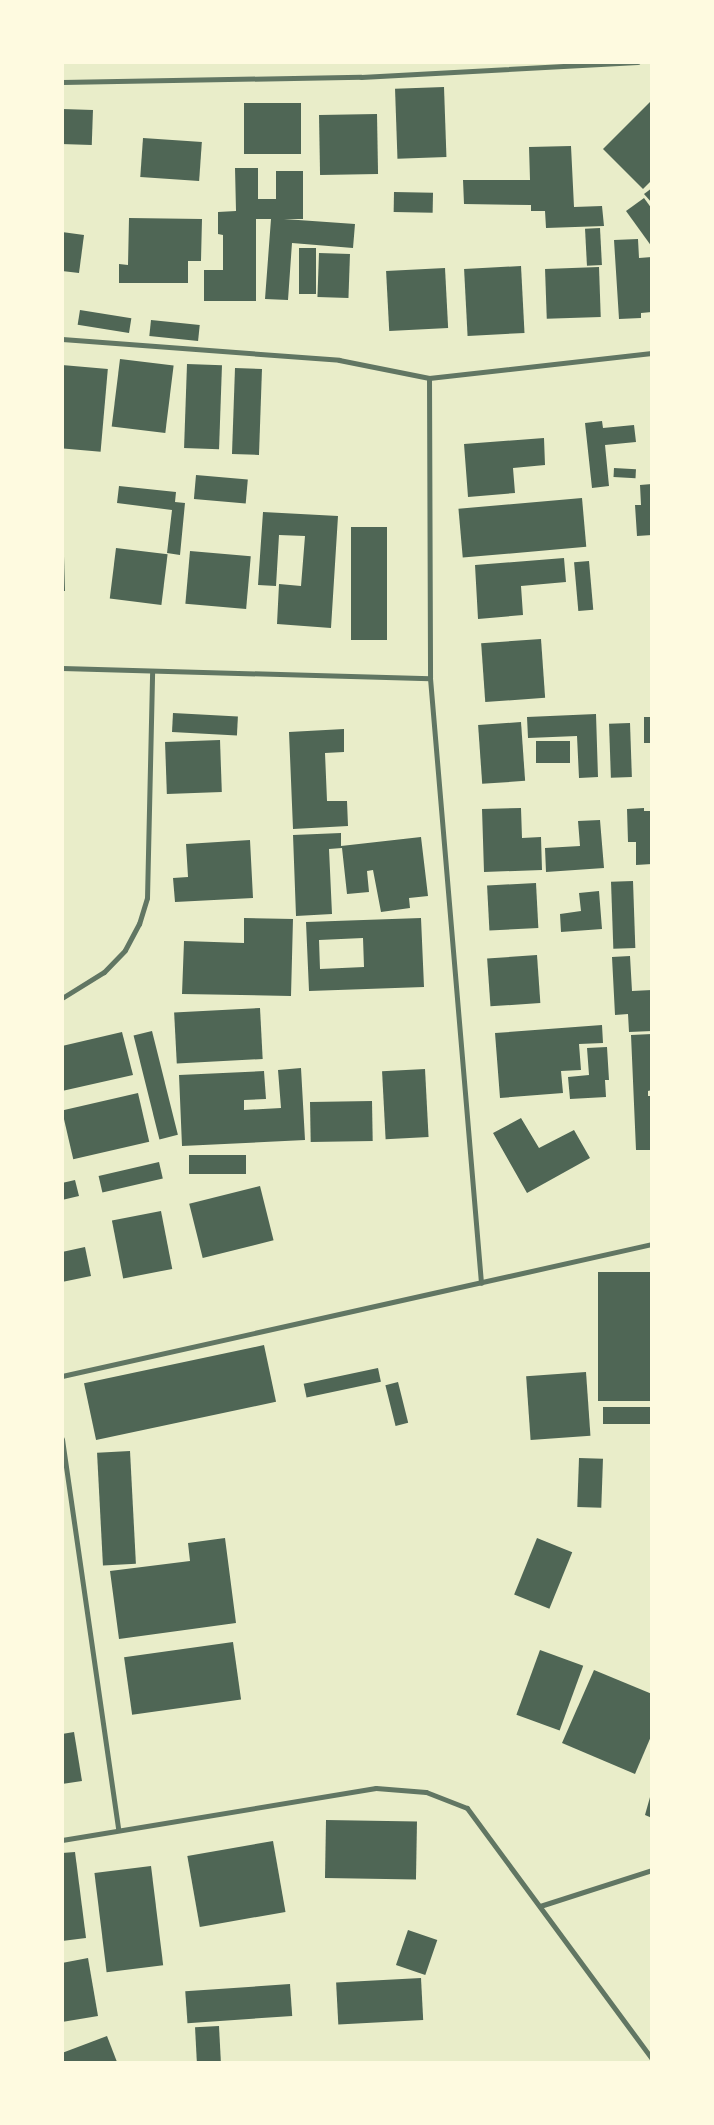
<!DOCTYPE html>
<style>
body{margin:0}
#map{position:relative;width:714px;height:2125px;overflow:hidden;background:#e9edc9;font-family:"Work Sans",sans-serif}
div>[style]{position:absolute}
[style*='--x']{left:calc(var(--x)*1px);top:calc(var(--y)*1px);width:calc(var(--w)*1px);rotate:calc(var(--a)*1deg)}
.building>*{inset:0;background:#4f6655;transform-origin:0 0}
.minor>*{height:5px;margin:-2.5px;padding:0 2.5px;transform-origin:2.5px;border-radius:2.5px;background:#617663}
span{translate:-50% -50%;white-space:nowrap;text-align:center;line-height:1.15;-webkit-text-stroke:5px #fefae0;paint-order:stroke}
.frame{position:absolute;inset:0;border:64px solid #fefae0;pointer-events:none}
</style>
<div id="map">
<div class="building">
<i style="left:444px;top:87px;width:70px;height:49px;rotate:88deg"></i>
<i style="clip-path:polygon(652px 100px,652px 180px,643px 189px,603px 149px)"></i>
<i style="left:244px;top:103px;width:57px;height:51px"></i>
<i style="left:62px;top:109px;width:31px;height:35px;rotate:2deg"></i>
<i style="left:377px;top:114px;width:60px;height:58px;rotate:89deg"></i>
<i style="left:143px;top:138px;width:59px;height:39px;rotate:4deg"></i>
<i style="clip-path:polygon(571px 146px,574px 207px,602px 206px,604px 226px,546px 228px,545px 211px,531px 211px,531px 205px,464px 204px,463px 180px,530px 180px,529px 147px)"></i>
<i style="clip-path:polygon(235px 168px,258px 168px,258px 199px,276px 199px,276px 171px,303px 171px,303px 219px,284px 219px,355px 224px,353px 248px,292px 243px,288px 300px,265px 299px,271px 219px,256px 219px,256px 301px,204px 301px,204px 270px,223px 270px,223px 235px,218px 234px,218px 212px,236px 211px)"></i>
<i style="clip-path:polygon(652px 188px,652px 203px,644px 194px)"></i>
<i style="left:394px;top:192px;width:39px;height:20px;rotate:1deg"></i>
<i style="clip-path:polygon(644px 198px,652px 209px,652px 247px,626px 211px)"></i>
<i style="clip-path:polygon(129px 218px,202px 219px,201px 261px,188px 261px,188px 283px,119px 283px,119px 264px,128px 265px)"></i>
<i style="left:600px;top:228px;width:37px;height:15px;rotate:87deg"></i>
<i style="clip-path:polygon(62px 232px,84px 235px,79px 273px,62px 271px)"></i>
<i style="clip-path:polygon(638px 239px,639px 258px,652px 257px,652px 312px,641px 313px,641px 318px,619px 319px,614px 240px)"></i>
<i style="left:299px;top:248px;width:17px;height:46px"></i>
<i style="left:319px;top:253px;width:31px;height:44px;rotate:2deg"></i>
<i style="left:521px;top:266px;width:67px;height:57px;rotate:87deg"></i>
<i style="left:599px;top:267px;width:50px;height:54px;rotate:88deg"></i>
<i style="left:445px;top:268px;width:60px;height:59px;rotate:87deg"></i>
<i style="left:80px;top:310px;width:52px;height:15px;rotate:9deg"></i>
<i style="left:151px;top:320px;width:49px;height:16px;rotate:6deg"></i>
<i style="left:120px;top:359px;width:54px;height:68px;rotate:7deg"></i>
<i style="left:187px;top:364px;width:35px;height:84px;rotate:2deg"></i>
<i style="left:62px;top:365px;width:46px;height:83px;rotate:5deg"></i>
<i style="left:235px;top:368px;width:27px;height:86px;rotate:2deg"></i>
<i style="clip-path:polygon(602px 421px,603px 428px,634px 425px,636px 442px,605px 445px,609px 486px,592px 488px,585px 423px)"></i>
<i style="clip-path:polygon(544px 438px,545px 465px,513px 468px,515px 493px,468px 497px,464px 444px)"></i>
<i style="left:614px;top:468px;width:22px;height:9px;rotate:3deg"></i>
<i style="left:196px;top:475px;width:52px;height:24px;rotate:5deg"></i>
<i style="clip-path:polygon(652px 484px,652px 535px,637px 536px,635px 505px,641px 505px,640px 485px)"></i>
<i style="clip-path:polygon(119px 486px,176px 492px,175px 502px,185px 503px,180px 555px,167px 553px,172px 510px,117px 503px)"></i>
<i style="left:582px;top:498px;width:49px;height:124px;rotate:85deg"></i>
<i style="clip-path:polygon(263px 512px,338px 516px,331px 628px,277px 624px,279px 584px,301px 586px,305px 536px,279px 535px,276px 586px,258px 585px)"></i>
<i style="left:351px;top:527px;width:36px;height:113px"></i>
<i style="left:116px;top:548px;width:52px;height:51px;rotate:7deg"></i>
<i style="left:190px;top:551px;width:61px;height:53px;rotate:5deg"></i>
<i style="clip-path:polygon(62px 556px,64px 556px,65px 591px,62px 591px)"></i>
<i style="clip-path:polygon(564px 558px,566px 582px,521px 586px,523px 615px,478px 619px,475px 565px)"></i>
<i style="left:589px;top:561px;width:49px;height:15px;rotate:85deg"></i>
<i style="left:541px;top:639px;width:59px;height:60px;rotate:86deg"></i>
<i style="left:173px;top:713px;width:65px;height:19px;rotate:3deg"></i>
<i style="clip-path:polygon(596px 714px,598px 777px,579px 778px,577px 736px,528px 738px,527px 717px)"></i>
<i style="left:644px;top:717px;width:8px;height:26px"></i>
<i style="left:521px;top:722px;width:59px;height:43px;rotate:86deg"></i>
<i style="left:630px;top:723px;width:54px;height:21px;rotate:88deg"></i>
<i style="clip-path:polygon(344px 729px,344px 752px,325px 753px,327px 801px,347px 801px,348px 826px,293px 829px,289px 732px)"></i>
<i style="left:220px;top:740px;width:52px;height:55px;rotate:88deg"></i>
<i style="left:570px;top:741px;width:22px;height:34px;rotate:90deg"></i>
<i style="clip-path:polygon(521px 808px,522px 838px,541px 837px,542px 870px,484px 872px,482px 809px)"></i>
<i style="clip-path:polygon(644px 808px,644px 811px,652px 811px,652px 864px,636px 865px,636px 842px,628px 842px,627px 809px)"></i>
<i style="clip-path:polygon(600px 820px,604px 868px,546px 872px,545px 848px,580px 846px,578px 821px)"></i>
<i style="clip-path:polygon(341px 833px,341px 846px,421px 837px,428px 896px,409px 898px,410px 908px,381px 912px,373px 870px,367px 871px,369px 892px,347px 894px,342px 848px,329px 849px,332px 914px,296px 916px,293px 835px)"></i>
<i style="clip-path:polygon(250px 840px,253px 898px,175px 902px,173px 878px,188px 877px,186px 844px)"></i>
<i style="left:633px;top:881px;width:67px;height:22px;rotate:88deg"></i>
<i style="left:536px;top:883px;width:45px;height:49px;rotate:87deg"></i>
<i style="clip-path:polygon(599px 891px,602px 929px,561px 932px,560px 914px,581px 911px,579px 893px)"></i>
<i style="clip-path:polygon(244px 918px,293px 919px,291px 996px,182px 994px,184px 941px,244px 943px)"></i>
<i style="clip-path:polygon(evenodd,421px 918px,424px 987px,309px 991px,306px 922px,421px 918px,363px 938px,364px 967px,320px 969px,319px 940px,363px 938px)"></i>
<i style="left:537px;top:955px;width:48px;height:50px;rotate:86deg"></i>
<i style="clip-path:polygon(630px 956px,632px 991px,652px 990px,652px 1031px,629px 1032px,628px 1014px,615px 1015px,612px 957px)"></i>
<i style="left:260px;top:1008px;width:51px;height:86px;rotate:87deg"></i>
<i style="clip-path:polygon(602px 1025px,603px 1043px,579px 1044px,581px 1070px,561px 1071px,563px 1093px,500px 1098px,495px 1033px)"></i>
<i style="left:152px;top:1031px;width:107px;height:19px;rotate:76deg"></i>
<i style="clip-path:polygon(122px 1032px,133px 1075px,62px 1091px,62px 1046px)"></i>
<i style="clip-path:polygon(652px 1034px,652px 1090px,648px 1091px,648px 1096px,652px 1096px,652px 1150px,636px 1150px,631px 1035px)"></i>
<i style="clip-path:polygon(607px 1047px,609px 1080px,605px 1080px,606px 1097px,570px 1099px,568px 1077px,589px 1075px,587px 1048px)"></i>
<i style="clip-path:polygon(301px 1068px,305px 1140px,182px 1146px,179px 1075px,264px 1071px,266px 1099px,244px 1100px,244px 1110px,281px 1108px,278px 1070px)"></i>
<i style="left:425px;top:1069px;width:68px;height:43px;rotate:87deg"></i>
<i style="left:138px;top:1093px;width:50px;height:78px;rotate:77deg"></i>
<i style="left:372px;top:1101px;width:40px;height:62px;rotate:89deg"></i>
<i style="clip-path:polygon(521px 1118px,539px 1148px,574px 1130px,590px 1158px,527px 1193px,493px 1133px)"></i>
<i style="left:246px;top:1155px;width:19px;height:57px;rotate:90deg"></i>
<i style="left:159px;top:1162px;width:17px;height:62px;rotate:77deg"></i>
<i style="clip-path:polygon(75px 1180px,79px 1196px,62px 1200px,62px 1183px)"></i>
<i style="left:260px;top:1186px;width:56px;height:73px;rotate:76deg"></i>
<i style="left:161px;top:1211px;width:59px;height:50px;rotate:79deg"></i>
<i style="clip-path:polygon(85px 1247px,91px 1276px,62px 1282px,62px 1252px)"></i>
<i style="left:652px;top:1272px;width:129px;height:54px;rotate:90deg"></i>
<i style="left:264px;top:1345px;width:58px;height:184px;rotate:78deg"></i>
<i style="left:378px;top:1368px;width:14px;height:76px;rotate:78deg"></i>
<i style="left:586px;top:1372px;width:64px;height:60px;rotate:86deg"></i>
<i style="left:398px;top:1382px;width:42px;height:13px;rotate:76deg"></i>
<i style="left:603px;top:1407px;width:49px;height:17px"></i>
<i style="left:130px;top:1451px;width:113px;height:33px;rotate:87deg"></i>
<i style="left:579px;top:1458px;width:24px;height:49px;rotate:2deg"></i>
<i style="clip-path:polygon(225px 1538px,236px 1623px,119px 1639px,110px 1571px,190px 1561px,188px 1543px)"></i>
<i style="left:537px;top:1538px;width:38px;height:61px;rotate:22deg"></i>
<i style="left:233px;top:1642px;width:58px;height:110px;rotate:82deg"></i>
<i style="left:540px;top:1650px;width:46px;height:69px;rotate:20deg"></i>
<i style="clip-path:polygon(594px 1670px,652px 1694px,652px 1734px,635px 1774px,562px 1743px)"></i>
<i style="clip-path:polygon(74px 1732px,82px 1781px,62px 1784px,62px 1734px)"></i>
<i style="clip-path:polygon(652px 1790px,652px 1818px,645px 1815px)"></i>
<i style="left:326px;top:1820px;width:91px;height:58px;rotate:1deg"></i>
<i style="left:273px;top:1841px;width:72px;height:87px;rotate:80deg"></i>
<i style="clip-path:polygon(75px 1852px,86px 1938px,62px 1941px,62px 1853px)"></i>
<i style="left:151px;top:1866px;width:100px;height:57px;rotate:83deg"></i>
<i style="left:408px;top:1930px;width:31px;height:37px;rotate:19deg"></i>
<i style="clip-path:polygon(88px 1958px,98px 2016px,62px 2022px,62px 1963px)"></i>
<i style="left:421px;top:1978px;width:42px;height:85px;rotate:87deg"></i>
<i style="left:290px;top:1984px;width:32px;height:105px;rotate:86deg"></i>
<i style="left:219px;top:2026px;width:36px;height:24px;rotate:87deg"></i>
<i style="clip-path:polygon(107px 2036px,117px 2062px,62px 2062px,62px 2053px)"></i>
</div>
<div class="minor">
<i style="--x:62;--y:82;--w:299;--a:-1"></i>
<i style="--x:361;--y:77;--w:277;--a:-3.1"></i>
<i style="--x:62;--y:339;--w:278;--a:4.3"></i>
<i style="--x:339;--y:360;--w:92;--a:11.3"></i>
<i style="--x:429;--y:378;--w:224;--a:-6.4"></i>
<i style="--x:429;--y:378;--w:300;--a:89.8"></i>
<i style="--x:430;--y:678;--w:607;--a:85.18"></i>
<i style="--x:62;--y:668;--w:368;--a:1.6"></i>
<i style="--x:62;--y:998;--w:49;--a:-31.8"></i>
<i style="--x:104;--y:972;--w:30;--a:-46"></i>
<i style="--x:125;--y:950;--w:30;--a:-62"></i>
<i style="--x:139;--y:924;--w:27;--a:-73"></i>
<i style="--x:147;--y:898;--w:226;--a:-88.7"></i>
<i style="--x:62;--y:1376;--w:605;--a:-12.61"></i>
<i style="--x:62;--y:1439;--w:395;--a:81.8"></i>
<i style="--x:62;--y:1840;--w:318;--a:-9.4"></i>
<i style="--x:376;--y:1788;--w:50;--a:4.6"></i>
<i style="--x:426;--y:1792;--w:44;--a:21.3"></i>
<i style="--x:467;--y:1808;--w:312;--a:53.6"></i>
<i style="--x:540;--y:1906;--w:118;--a:-17.8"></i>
</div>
<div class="frame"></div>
</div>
